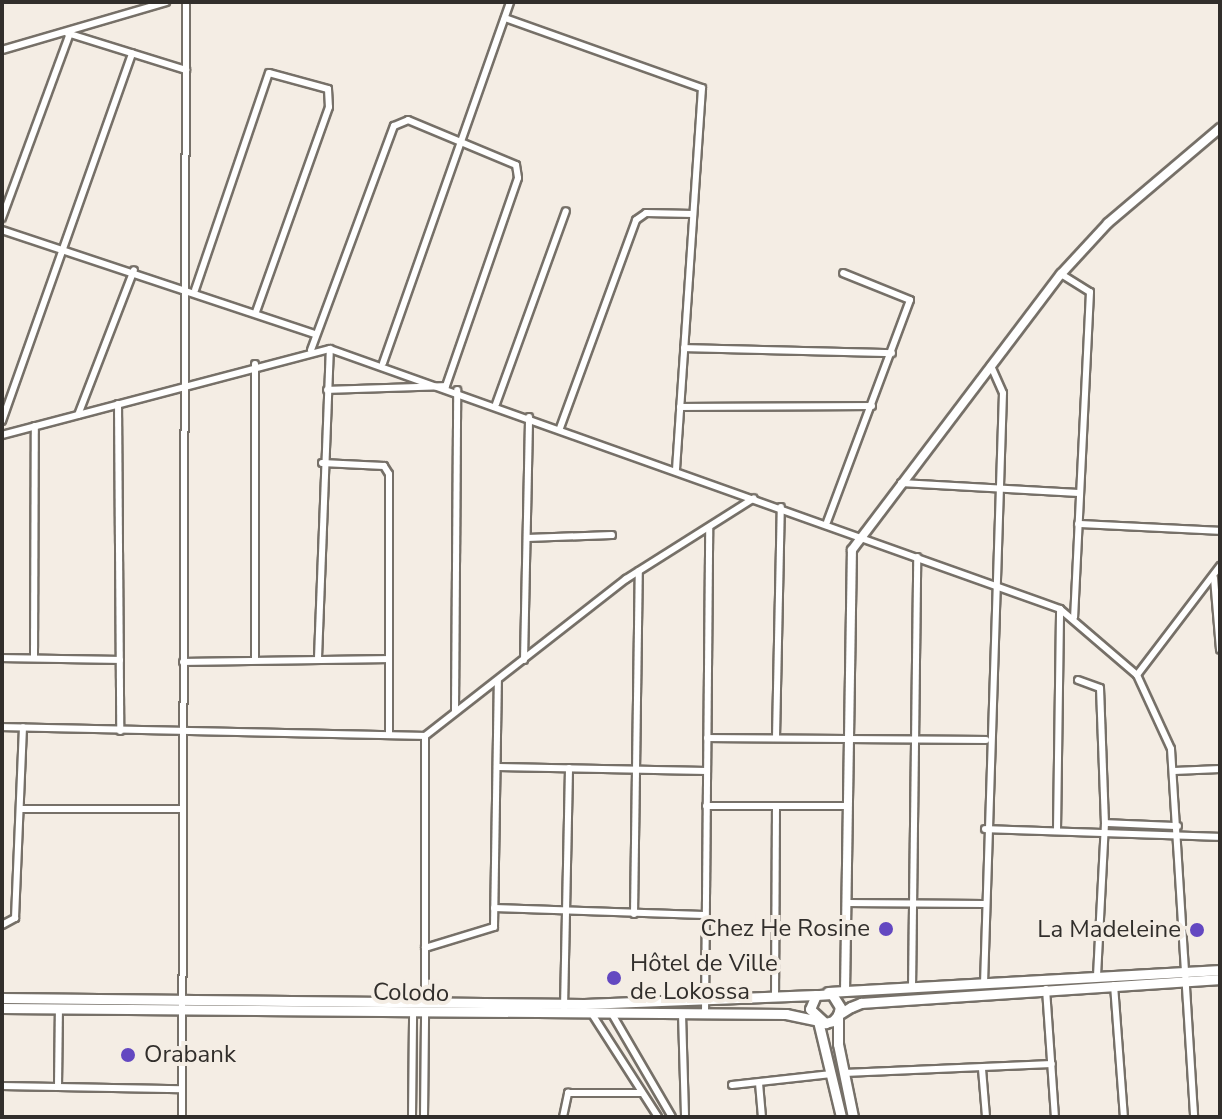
<!DOCTYPE html>
<meta charset="utf-8">
<style>
body{margin:0}
#map{position:relative;width:1222px;height:1119px;overflow:hidden;background:#f4ede4;font-family:"Nunito Sans",sans-serif}
div>[style]{position:absolute}
[style*='--x']{left:calc(var(--x)*1px);top:calc(var(--y)*1px);width:calc(var(--w)*1px);rotate:calc(var(--a)*1deg)}
.roads{filter:drop-shadow(2px 0 #767068) drop-shadow(-2px 0 #767068) drop-shadow(0 2px #767068) drop-shadow(0 -2px #767068)}
.minor>*{height:6px;margin:-3px;padding:0 3px;transform-origin:3px;border-radius:3px;background:#fff}
.secondary>*{height:8px;margin:-4px;padding:0 4px;transform-origin:4px;border-radius:4px;background:#fff}
.primary>*{height:9px;margin:-4.5px;padding:0 4.5px;transform-origin:4.5px;border-radius:4.5px;background:#fff}
.dots>*{width:22px;height:22px;translate:-50% -50%;box-sizing:border-box;border:4px solid #f4ede4;border-radius:50%}
span{translate:-50% -50%;white-space:nowrap;text-align:center;line-height:1.15;-webkit-text-stroke:8px #f4ede4;paint-order:stroke}
.poi-label{font-size:24px;color:#312e2b}
.right{translate:-100% -50%;text-align:right}
.left{translate:0 -50%;text-align:left}
.street-label{font-size:24px;color:#312e2b}
.frame{position:absolute;inset:0;border:4px solid #312e2b;pointer-events:none}
</style>
<div id="map">
<div class="roads">
<div class="minor">
<i style="--x:505;--y:18;--w:209;--a:19.6"></i>
<i style="--x:702;--y:88;--w:383;--a:93.9"></i>
<i style="--x:67;--y:33;--w:125;--a:17.3"></i>
<i style="--x:2;--y:50;--w:171;--a:-16.3"></i>
<i style="--x:2;--y:218;--w:197;--a:-69.8"></i>
<i style="--x:2;--y:230;--w:330;--a:18.4"></i>
<i style="--x:1061;--y:274;--w:34;--a:32"></i>
<i style="--x:1090;--y:292;--w:325;--a:92.8"></i>
<i style="--x:195;--y:290;--w:229;--a:-71.2"></i>
<i style="--x:269;--y:73;--w:61;--a:15.2"></i>
<i style="--x:328;--y:89;--w:18;--a:87"></i>
<i style="--x:329;--y:107;--w:218;--a:109.6"></i>
<i style="--x:684;--y:348;--w:208;--a:1.4"></i>
<i style="--x:311;--y:350;--w:239;--a:-69.7"></i>
<i style="--x:394;--y:126;--w:15;--a:-23"></i>
<i style="--x:408;--y:120;--w:117;--a:22.6"></i>
<i style="--x:516;--y:165;--w:13;--a:81"></i>
<i style="--x:518;--y:178;--w:220;--a:109.1"></i>
<i style="--x:446;--y:386;--w:119;--a:178.1"></i>
<i style="--x:383;--y:363;--w:383;--a:-70.6"></i>
<i style="--x:255;--y:364;--w:295;--a:90"></i>
<i style="--x:118;--y:404;--w:327;--a:89.6"></i>
<i style="--x:496;--y:404;--w:205;--a:-70.1"></i>
<i style="--x:680;--y:407;--w:192;--a:-0.3"></i>
<i style="--x:78;--y:415;--w:155;--a:-68.9"></i>
<i style="--x:2;--y:421;--w:390;--a:-70.5"></i>
<i style="--x:560;--y:428;--w:221;--a:-69.9"></i>
<i style="--x:636;--y:220;--w:12;--a:-35"></i>
<i style="--x:646;--y:213;--w:47;--a:1.2"></i>
<i style="--x:2;--y:435;--w:339;--a:-14.7"></i>
<i style="--x:330;--y:349;--w:775;--a:19.6"></i>
<i style="--x:1060;--y:609;--w:101;--a:40.6"></i>
<i style="--x:1137;--y:675;--w:81;--a:65.3"></i>
<i style="--x:1171;--y:749;--w:369;--a:86.4"></i>
<i style="--x:322;--y:463;--w:62;--a:2.8"></i>
<i style="--x:384;--y:466;--w:9;--a:58"></i>
<i style="--x:389;--y:474;--w:261;--a:90"></i>
<i style="--x:901;--y:483;--w:178;--a:3.2"></i>
<i style="--x:827;--y:522;--w:237;--a:-69.5"></i>
<i style="--x:910;--y:300;--w:72;--a:-158.1"></i>
<i style="--x:1078;--y:524;--w:142;--a:2.8"></i>
<i style="--x:527;--y:538;--w:85;--a:-2"></i>
<i style="--x:1214;--y:578;--w:72;--a:85.2"></i>
<i style="--x:2;--y:658;--w:118;--a:1"></i>
<i style="--x:34;--y:658;--w:232;--a:-89.8"></i>
<i style="--x:318;--y:658;--w:309;--a:-87.8"></i>
<i style="--x:524;--y:660;--w:243;--a:-88.8"></i>
<i style="--x:183;--y:662;--w:206;--a:-0.8"></i>
<i style="--x:1137;--y:675;--w:137;--a:-52.7"></i>
<i style="--x:1078;--y:680;--w:23;--a:20"></i>
<i style="--x:1100;--y:688;--w:136;--a:87.9"></i>
<i style="--x:455;--y:711;--w:321;--a:-89.6"></i>
<i style="--x:2;--y:727;--w:423;--a:1.2"></i>
<i style="--x:425;--y:736;--w:255;--a:-38"></i>
<i style="--x:626;--y:579;--w:151;--a:-32.3"></i>
<i style="--x:425;--y:736;--w:267;--a:90"></i>
<i style="--x:776;--y:737;--w:230;--a:-88.8"></i>
<i style="--x:707;--y:738;--w:279;--a:0.4"></i>
<i style="--x:498;--y:767;--w:209;--a:1.1"></i>
<i style="--x:1174;--y:771;--w:46;--a:-2.5"></i>
<i style="--x:706;--y:806;--w:139;--a:0"></i>
<i style="--x:20;--y:809;--w:163;--a:0"></i>
<i style="--x:985;--y:829;--w:235;--a:1.9"></i>
<i style="--x:1057;--y:830;--w:221;--a:-89.2"></i>
<i style="--x:846;--y:903;--w:138;--a:0.4"></i>
<i style="--x:494;--y:908;--w:210;--a:1.9"></i>
<i style="--x:634;--y:914;--w:343;--a:-89.2"></i>
<i style="--x:2;--y:925;--w:15;--a:-28"></i>
<i style="--x:15;--y:918;--w:191;--a:-87.6"></i>
<i style="--x:425;--y:948;--w:72;--a:-16.9"></i>
<i style="--x:494;--y:927;--w:246;--a:-89.1"></i>
<i style="--x:1097;--y:976;--w:153;--a:-87"></i>
<i style="--x:1105;--y:823;--w:73;--a:2.4"></i>
<i style="--x:984;--y:984;--w:591;--a:-88.16"></i>
<i style="--x:1003;--y:393;--w:30;--a:-114"></i>
<i style="--x:1114;--y:985;--w:132;--a:85.7"></i>
<i style="--x:912;--y:989;--w:432;--a:-89.3"></i>
<i style="--x:1046;--y:989;--w:128;--a:86"></i>
<i style="--x:775;--y:997;--w:190;--a:-89.7"></i>
<i style="--x:564;--y:1008;--w:240;--a:-88.8"></i>
<i style="--x:705;--y:1013;--w:484;--a:-89.5"></i>
<i style="--x:592;--y:1014;--w:122;--a:57.3"></i>
<i style="--x:612;--y:1014;--w:119;--a:59.8"></i>
<i style="--x:682;--y:1014;--w:103;--a:88.3"></i>
<i style="--x:982;--y:1069;--w:48;--a:85.2"></i>
<i style="--x:844;--y:1073;--w:208;--a:-2.5"></i>
<i style="--x:759;--y:1083;--w:34;--a:85"></i>
<i style="--x:732;--y:1085;--w:100;--a:-6.3"></i>
<i style="--x:2;--y:1086;--w:180;--a:1"></i>
<i style="--x:58;--y:1086;--w:78;--a:-89.3"></i>
<i style="--x:182;--y:1117;--w:1115;--a:-89.79"></i>
<i style="--x:412;--y:1117;--w:104;--a:-89.4"></i>
<i style="--x:424;--y:1117;--w:104;--a:-89.4"></i>
<i style="--x:563;--y:1117;--w:25;--a:-78"></i>
<i style="--x:568;--y:1093;--w:74;--a:0"></i>
</div>
<div class="secondary">
<i style="--x:845;--y:992;--w:442;--a:-89.1"></i>
<i style="--x:852;--y:550;--w:346;--a:-52.9"></i>
<i style="--x:1061;--y:274;--w:69;--a:-47.3"></i>
<i style="--x:1108;--y:223;--w:147;--a:-40.3"></i>
</div>
<div class="primary">
<i style="--x:828;--y:992;--w:393;--a:-3.2"></i>
<i style="--x:2;--y:998;--w:582;--a:0.59"></i>
<i style="--x:584;--y:1004;--w:232;--a:-2.2"></i>
<i style="--x:2;--y:1008;--w:784;--a:0.44"></i>
<i style="--x:786;--y:1014;--w:33;--a:12"></i>
<i style="--x:818;--y:1021;--w:99;--a:76.5"></i>
<i style="--x:853;--y:1117;--w:75;--a:-101.6"></i>
<i style="--x:838;--y:1044;--w:29;--a:-90"></i>
<i style="--x:838;--y:1015;--w:8;--a:-76"></i>
<i style="--x:840;--y:1007;--w:15;--a:-122"></i>
<i style="--x:832;--y:994;--w:16;--a:176"></i>
<i style="--x:816;--y:995;--w:15;--a:113"></i>
<i style="--x:810;--y:1009;--w:21;--a:43"></i>
<i style="--x:825;--y:1023;--w:8;--a:-14"></i>
<i style="--x:833;--y:1021;--w:8;--a:-50"></i>
<i style="--x:838;--y:1015;--w:15;--a:-32"></i>
<i style="--x:851;--y:1007;--w:11;--a:-22"></i>
<i style="--x:861;--y:1003;--w:360;--a:-3.8"></i>
</div>
</div>
<div class="dots">
<i style="left:886px;top:929px;background:#6348c1"></i>
<i style="left:1197px;top:930px;background:#6348c1"></i>
<i style="left:614px;top:978px;background:#6348c1"></i>
<i style="left:128px;top:1055px;background:#6348c1"></i>
</div>
<div class="poi-label">
<span class="right" style="left:870px;top:929px">Chez He Rosine</span>
<span class="right" style="left:1181px;top:930px">La Madeleine</span>
<span class="left" style="left:630px;top:978px">Hôtel de Ville<br>de Lokossa</span>
<span class="left" style="left:144px;top:1055px">Orabank</span>
</div>
<div class="street-label">
<span style="left:411px;top:993px;rotate:1deg">Colodo</span>
</div>
<div class="frame"></div>
</div>
